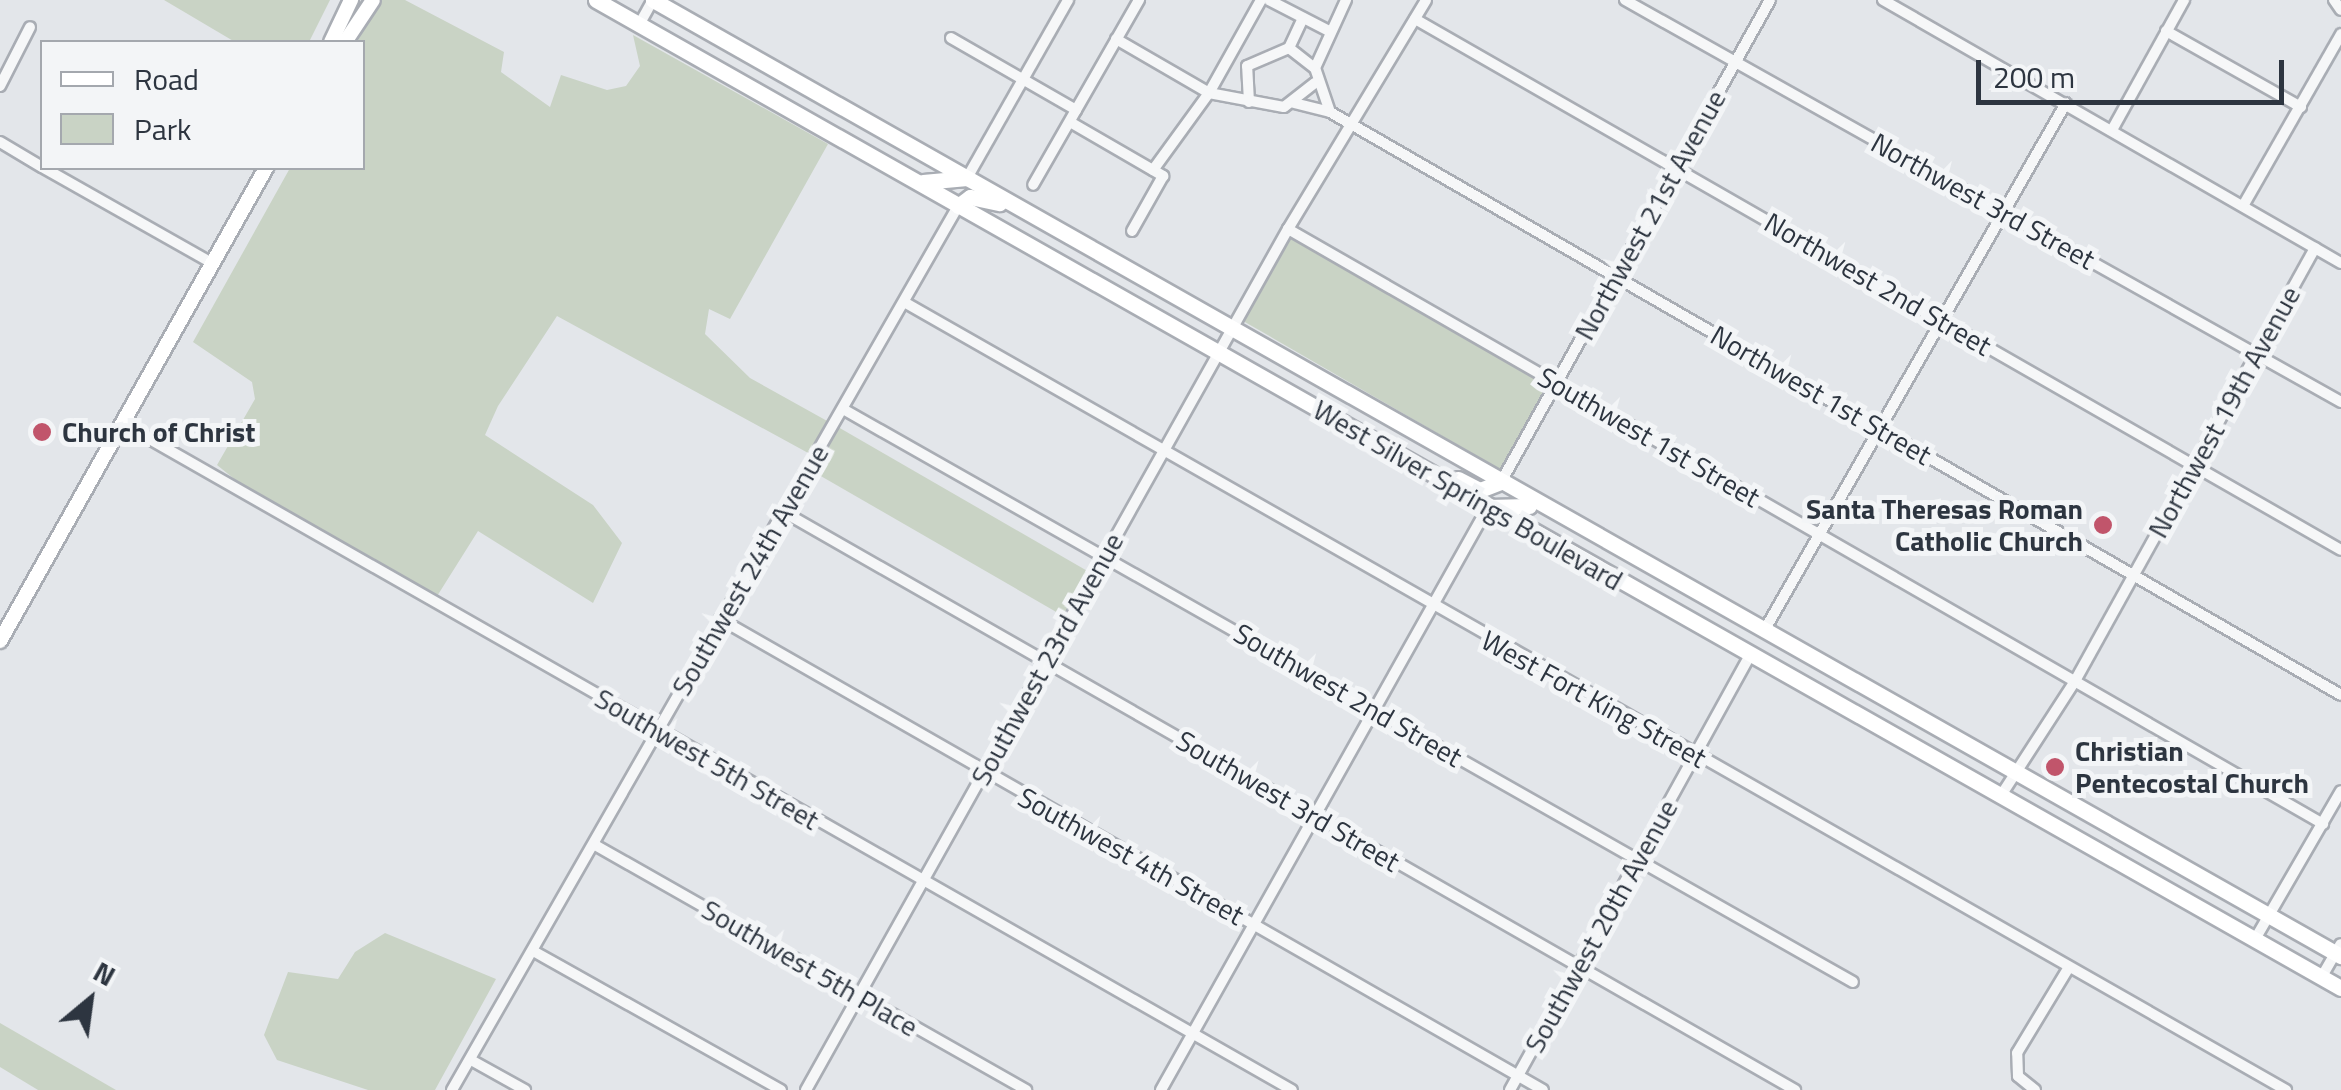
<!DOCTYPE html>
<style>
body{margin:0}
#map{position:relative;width:2341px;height:1090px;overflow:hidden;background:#e3e6ea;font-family:"Titillium Web",sans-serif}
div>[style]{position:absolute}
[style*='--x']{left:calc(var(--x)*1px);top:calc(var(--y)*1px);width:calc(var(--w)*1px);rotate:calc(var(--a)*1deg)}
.green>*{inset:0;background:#c9d3c5;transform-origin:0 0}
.roads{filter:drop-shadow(2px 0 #a9adb4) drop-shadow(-2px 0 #a9adb4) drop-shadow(0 2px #a9adb4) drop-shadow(0 -2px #a9adb4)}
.street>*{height:10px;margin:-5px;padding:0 5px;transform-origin:5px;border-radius:5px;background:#f6f7f8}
.secondary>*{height:14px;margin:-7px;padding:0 7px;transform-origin:7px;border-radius:7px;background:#fff}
.primary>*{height:15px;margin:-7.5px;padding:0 7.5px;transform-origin:7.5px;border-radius:7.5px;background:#fff}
.dots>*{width:28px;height:28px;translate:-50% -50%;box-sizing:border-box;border:5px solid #f3f5f7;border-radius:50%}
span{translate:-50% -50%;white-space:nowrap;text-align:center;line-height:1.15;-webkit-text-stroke:10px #f3f5f7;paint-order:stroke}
.street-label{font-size:28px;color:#2d3540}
.poi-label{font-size:28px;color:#2d3540;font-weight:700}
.left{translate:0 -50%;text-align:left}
.right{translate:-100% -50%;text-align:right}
.legend{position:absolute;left:40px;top:40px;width:325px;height:130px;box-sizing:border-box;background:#f3f5f7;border:2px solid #a4a8ae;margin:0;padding:12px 18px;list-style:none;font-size:30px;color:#2d3540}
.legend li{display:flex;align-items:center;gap:20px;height:50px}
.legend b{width:50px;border:2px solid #a4a8ae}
.north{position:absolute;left:40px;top:950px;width:100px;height:100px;-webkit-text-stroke:8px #f3f5f7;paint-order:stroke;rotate:29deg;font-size:28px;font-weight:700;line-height:40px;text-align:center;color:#2d3540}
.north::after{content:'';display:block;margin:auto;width:35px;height:45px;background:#2d3540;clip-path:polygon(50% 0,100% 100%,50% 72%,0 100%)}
.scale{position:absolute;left:1976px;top:60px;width:308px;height:45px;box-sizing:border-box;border:5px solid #2d3540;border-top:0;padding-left:12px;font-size:30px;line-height:35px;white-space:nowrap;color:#2d3540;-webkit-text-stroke:8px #f3f5f7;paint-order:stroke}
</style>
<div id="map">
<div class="green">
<i style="clip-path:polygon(164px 0,330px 0,309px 42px,235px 42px)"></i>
<i style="clip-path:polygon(380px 0,405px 0,504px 52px,501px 72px,550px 107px,561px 75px,607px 90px,626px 86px,640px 66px,633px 35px,828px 144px,730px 319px,709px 309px,705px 334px,750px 378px,829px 422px,810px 454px,557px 316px,498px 406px,485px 435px,593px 505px,622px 543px,593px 603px,478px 531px,434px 601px,264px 503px,217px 465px,255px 399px,252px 382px,193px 342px,290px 168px,362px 168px,357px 42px)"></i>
<i style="left:1288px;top:236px;width:301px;height:96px;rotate:30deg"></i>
<i style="left:838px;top:427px;width:290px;height:51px;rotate:30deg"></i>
<i style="clip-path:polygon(385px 933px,496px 979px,435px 1090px,368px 1090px,277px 1060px,264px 1035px,288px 972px,338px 979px,355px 952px)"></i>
<i style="clip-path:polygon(0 1023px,116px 1090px,38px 1090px,0 1067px)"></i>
</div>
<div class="roads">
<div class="street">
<i style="--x:1269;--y:0;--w:68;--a:27.3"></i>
<i style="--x:1625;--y:0;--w:821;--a:29.31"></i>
<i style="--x:1883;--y:0;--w:528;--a:29.87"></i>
<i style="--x:2334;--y:0;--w:12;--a:55"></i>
<i style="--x:1415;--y:19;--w:1067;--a:29.83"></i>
<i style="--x:639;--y:25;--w:29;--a:-61"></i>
<i style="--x:2166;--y:31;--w:155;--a:29.4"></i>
<i style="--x:951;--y:38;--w:144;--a:29.9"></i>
<i style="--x:1076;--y:110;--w:86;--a:119.8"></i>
<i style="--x:1116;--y:39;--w:108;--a:30.1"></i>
<i style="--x:1209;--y:93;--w:107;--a:-60.8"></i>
<i style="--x:1289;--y:48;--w:33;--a:38"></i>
<i style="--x:0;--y:86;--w:66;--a:-63"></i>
<i style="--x:1249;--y:102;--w:36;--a:-93"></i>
<i style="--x:1247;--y:66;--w:46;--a:-23.2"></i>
<i style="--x:1289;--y:48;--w:33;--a:-65"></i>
<i style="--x:1294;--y:103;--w:37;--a:14"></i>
<i style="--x:1330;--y:112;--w:1167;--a:29.97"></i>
<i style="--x:1076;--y:110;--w:127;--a:-60.2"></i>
<i style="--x:1330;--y:112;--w:46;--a:-108.8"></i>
<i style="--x:1315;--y:68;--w:75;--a:-65.5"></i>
<i style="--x:1070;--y:122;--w:108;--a:30.1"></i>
<i style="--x:1163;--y:176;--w:63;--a:119.4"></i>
<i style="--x:2112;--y:130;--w:149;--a:-61"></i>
<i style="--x:0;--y:142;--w:49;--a:30.8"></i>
<i style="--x:44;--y:168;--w:193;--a:29.5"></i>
<i style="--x:1153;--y:170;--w:95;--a:-54"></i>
<i style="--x:1209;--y:93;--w:76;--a:10.6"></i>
<i style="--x:1284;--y:107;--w:39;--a:-38"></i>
<i style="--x:967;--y:178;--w:205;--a:-60.4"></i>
<i style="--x:2243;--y:206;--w:198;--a:-60.3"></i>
<i style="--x:1288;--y:229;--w:1194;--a:29.89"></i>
<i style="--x:904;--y:302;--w:1591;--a:29.69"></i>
<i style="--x:843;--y:409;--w:1161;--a:29.57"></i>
<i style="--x:125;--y:425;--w:1343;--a:29.68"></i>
<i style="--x:1501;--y:482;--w:552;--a:-60.83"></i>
<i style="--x:782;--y:511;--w:1167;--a:29.75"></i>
<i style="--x:720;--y:619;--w:948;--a:29.78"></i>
<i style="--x:1764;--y:631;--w:608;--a:-60.23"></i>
<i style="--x:2000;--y:797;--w:138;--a:-57.1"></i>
<i style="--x:2075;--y:681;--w:495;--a:-61"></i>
<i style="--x:595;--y:845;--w:496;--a:29.6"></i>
<i style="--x:2254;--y:941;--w:173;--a:-59.9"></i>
<i style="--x:535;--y:952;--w:282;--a:29.3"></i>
<i style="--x:2321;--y:978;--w:39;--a:-60"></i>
<i style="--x:471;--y:1060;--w:62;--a:29.1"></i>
<i style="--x:452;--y:1090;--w:1019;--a:-60.21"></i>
<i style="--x:806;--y:1090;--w:987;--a:-60.76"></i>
<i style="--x:1288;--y:229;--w:267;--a:-58.9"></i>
<i style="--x:1161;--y:1090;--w:668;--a:-60.71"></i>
<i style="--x:1510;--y:1090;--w:496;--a:-61.1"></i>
<i style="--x:2035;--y:1090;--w:22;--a:-141"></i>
<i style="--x:2018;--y:1076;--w:23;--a:-92"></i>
<i style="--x:2017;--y:1053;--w:100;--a:-58.8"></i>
</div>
<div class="secondary">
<i style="--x:331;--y:42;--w:47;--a:-64.5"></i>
<i style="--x:345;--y:42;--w:50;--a:-56.3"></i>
<i style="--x:0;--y:641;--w:543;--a:-60.65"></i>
</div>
<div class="primary">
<i style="--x:596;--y:0;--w:2005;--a:29.52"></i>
<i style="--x:653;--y:0;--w:1940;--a:29.53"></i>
<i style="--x:923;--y:182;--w:44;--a:-5.2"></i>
<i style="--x:958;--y:206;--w:15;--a:-37"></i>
<i style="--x:970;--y:197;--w:30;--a:12"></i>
<i style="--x:1458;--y:479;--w:25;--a:27"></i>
<i style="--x:1480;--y:490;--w:22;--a:-21"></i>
<i style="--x:1488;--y:507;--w:41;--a:-1.4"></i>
</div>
</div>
<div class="dots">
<i style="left:42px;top:432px;background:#c1556b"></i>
<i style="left:2103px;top:525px;background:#c1556b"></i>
<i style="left:2055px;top:767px;background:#c1556b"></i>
</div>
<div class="street-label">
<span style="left:1983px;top:201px;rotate:29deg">Northwest 3rd Street</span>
<span style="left:1650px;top:215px;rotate:-61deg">Northwest 21st Avenue</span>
<span style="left:1878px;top:284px;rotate:30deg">Northwest 2nd Street</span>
<span style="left:1821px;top:395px;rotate:30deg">Northwest 1st Street</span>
<span style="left:2224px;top:412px;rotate:-61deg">Northwest 19th Avenue</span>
<span style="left:1649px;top:437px;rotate:30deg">Southwest 1st Street</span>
<span style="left:1468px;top:495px;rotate:30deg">West Silver Springs Boulevard</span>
<span style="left:750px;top:570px;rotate:-60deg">Southwest 24th Avenue</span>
<span style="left:1047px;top:659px;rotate:-61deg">Southwest 23rd Avenue</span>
<span style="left:1348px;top:695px;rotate:30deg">Southwest 2nd Street</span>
<span style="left:1594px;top:699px;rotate:29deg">West Fort King Street</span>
<span style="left:707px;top:759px;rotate:30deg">Southwest 5th Street</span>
<span style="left:1288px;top:801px;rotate:30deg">Southwest 3rd Street</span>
<span style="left:1131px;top:856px;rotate:29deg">Southwest 4th Street</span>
<span style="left:1601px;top:926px;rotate:-61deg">Southwest 20th Avenue</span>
<span style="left:810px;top:968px;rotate:30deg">Southwest 5th Place</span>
</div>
<div class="poi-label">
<span class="left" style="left:62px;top:432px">Church of Christ</span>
<span class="right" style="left:2083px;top:525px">Santa Theresas Roman<br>Catholic Church</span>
<span class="left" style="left:2075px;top:767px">Christian<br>Pentecostal Church</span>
</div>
<ul class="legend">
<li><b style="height:12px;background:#fff"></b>Road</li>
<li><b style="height:28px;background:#c9d3c5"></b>Park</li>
</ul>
<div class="north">N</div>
<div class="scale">200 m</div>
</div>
